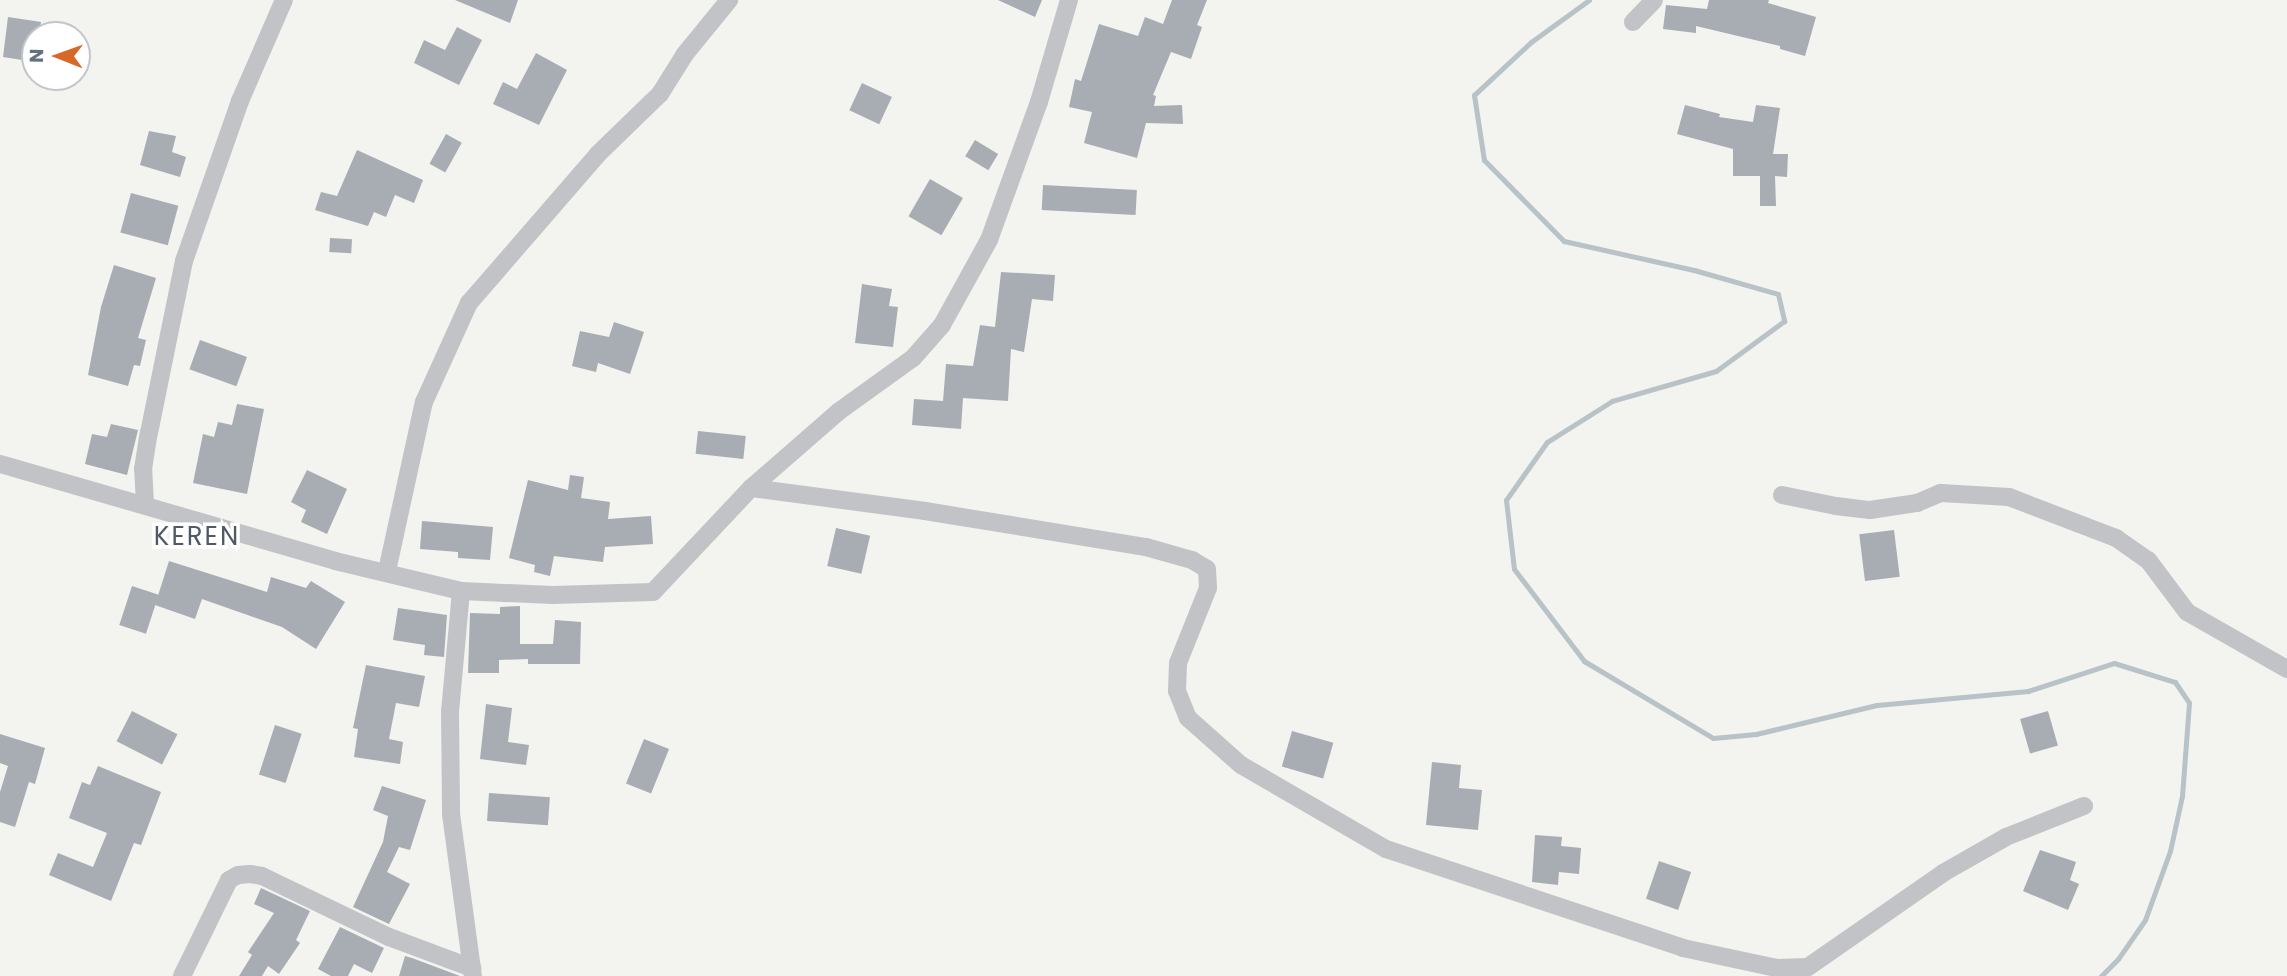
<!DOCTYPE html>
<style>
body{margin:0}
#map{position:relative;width:2287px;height:976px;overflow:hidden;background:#f3f3ef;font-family:Poppins,sans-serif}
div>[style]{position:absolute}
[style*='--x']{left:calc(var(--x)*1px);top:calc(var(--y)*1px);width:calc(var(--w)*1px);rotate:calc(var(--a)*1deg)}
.stream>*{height:5px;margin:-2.5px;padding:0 2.5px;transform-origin:2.5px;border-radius:2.5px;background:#b8c2c7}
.building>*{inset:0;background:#a7adb3;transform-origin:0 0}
.minor>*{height:18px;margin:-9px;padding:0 9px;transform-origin:9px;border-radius:9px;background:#c1c3c7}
span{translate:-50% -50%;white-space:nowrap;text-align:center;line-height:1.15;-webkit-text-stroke:7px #fff;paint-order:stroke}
.quarter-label{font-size:26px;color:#515a64;letter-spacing:2px}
.north{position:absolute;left:21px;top:21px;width:70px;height:70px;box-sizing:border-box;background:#fff;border:2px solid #c1c6cc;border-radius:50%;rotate:271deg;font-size:19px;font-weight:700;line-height:28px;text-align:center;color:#64707f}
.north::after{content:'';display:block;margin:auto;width:24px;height:32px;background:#d8672a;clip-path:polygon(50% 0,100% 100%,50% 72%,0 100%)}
</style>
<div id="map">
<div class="stream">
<i style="--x:1589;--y:0;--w:72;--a:144.1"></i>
<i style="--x:1531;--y:42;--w:78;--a:137.1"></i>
<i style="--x:1474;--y:95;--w:66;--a:81.3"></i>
<i style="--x:1484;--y:160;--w:114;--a:45.4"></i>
<i style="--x:1564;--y:241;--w:133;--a:12.6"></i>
<i style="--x:1694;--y:270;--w:87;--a:15.9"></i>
<i style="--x:1778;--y:294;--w:28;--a:77"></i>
<i style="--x:1784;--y:321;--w:84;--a:143.7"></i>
<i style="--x:1716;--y:371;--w:108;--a:163.9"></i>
<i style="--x:1612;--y:401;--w:77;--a:147.8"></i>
<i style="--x:1547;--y:442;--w:71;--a:125.3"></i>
<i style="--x:1506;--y:500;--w:69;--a:83.4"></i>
<i style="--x:1514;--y:569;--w:116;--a:52.7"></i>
<i style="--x:1584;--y:661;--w:150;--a:30.8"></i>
<i style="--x:1713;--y:738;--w:43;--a:-5.3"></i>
<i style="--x:1756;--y:734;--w:124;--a:-13.5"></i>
<i style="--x:1877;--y:705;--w:152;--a:-5.3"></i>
<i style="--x:2028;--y:691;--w:90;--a:-18"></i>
<i style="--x:2114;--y:663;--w:64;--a:17.3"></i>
<i style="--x:2175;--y:682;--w:25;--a:56"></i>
<i style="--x:2189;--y:703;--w:93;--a:94.3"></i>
<i style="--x:2182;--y:796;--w:56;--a:102.3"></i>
<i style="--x:2170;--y:851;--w:73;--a:109.9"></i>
<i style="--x:2145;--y:920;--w:47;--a:124.7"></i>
<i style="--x:2118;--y:959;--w:24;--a:135"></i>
</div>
<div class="building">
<i style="clip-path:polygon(455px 0,518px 0,510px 23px)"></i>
<i style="clip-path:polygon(998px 0,1042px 0,1035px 17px)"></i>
<i style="clip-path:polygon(1172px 0,1207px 0,1197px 25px,1202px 27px,1191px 59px,1171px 52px,1153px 95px,1156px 96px,1154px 106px,1182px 105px,1183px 124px,1146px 123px,1137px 158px,1084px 143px,1092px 112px,1069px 107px,1075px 79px,1081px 81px,1099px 24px,1138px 36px,1145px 17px,1163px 24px)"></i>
<i style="clip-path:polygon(1709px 0,1769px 0,1768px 3px,1816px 17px,1805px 56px,1780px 49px,1780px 46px,1696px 26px,1696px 33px,1663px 29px,1666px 5px,1707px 9px)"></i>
<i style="clip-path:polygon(8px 17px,41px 22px,39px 35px,35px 35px,35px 62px,3px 57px)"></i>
<i style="clip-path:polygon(457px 27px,482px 40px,459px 85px,414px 63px,424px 40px,445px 50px)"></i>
<i style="clip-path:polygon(536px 53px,567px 70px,539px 125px,493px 104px,503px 82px,517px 89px)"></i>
<i style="left:862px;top:83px;width:33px;height:30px;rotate:25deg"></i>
<i style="clip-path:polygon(1685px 105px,1720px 114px,1719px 117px,1753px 122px,1756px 105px,1780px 108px,1773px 154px,1788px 154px,1787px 177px,1775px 176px,1776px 206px,1760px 206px,1760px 176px,1733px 176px,1733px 149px,1677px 134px)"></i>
<i style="clip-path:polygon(149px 131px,176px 136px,172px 152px,186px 157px,180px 177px,140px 165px)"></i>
<i style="left:446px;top:134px;width:18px;height:34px;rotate:29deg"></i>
<i style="left:975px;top:140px;width:27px;height:19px;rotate:31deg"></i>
<i style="clip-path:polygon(357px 150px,423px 180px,414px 203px,395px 195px,386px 217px,374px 212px,368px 226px,315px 210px,321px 192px,337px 196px)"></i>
<i style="left:930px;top:179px;width:38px;height:43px;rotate:30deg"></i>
<i style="left:1043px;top:185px;width:94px;height:25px;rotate:3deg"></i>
<i style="left:131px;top:193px;width:49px;height:41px;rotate:15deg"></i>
<i style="left:330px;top:238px;width:22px;height:14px;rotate:3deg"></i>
<i style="clip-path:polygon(114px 265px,156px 278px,138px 338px,146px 340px,140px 366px,134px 365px,128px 386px,88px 375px,101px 307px)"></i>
<i style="clip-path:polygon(1001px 272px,1055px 275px,1053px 301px,1032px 299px,1024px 352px,1011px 349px,1008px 401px,963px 398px,961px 429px,912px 425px,914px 399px,943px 401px,946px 364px,973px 366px,980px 325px,995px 327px)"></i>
<i style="clip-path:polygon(862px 284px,892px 289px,889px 306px,898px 307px,893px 347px,855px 343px)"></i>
<i style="clip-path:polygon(614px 322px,644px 332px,630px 374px,598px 363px,596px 372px,572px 366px,580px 331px,609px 337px)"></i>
<i style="left:200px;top:340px;width:50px;height:31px;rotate:20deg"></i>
<i style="clip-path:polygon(237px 404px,264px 409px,247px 494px,193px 483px,203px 434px,214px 437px,218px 422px,232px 425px)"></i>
<i style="clip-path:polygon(111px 424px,138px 430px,127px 475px,85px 464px,92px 434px,107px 437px)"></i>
<i style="left:698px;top:431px;width:48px;height:23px;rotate:6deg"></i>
<i style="clip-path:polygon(307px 470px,347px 489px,327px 534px,301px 522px,306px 510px,291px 502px)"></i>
<i style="clip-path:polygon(570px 475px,584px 477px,581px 498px,610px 502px,608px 519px,651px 516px,653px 544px,605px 547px,603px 562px,554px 556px,550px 576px,534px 572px,535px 565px,509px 558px,528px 480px,568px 490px)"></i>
<i style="clip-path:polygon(422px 521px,493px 527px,490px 560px,458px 558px,458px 552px,420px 549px)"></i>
<i style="left:836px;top:528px;width:35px;height:39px;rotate:13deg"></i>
<i style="left:1894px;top:530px;width:47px;height:35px;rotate:83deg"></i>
<i style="clip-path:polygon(169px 561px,267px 592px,271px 577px,306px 588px,311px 581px,345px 602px,316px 649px,282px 627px,202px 599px,195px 619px,155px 605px)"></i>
<i style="left:132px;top:586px;width:28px;height:41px;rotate:18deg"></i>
<i style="clip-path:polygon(520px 606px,520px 644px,553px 644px,555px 620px,581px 622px,580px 664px,528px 664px,528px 659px,499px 660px,499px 673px,468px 673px,470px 613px,500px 614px,500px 607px)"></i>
<i style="clip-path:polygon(398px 608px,447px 615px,444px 657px,424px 655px,425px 645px,393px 640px)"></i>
<i style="clip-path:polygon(366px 665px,425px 676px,419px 707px,396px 703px,389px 739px,403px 742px,400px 764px,354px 757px,358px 729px,353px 728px)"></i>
<i style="clip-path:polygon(486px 704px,512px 708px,508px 742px,529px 745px,526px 765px,480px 759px)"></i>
<i style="left:132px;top:711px;width:51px;height:34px;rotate:27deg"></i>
<i style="left:2048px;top:711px;width:36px;height:29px;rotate:74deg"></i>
<i style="left:275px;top:725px;width:28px;height:52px;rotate:18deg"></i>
<i style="left:1292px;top:731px;width:43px;height:37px;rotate:16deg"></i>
<i style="clip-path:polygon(0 734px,45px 748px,35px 784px,29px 782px,15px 827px,0 822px,0 792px,8px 766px,0 763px)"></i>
<i style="left:644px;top:739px;width:27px;height:48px;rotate:22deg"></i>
<i style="clip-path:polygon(1432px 762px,1461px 765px,1459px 788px,1482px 790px,1478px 830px,1426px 825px)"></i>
<i style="clip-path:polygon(98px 766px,161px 792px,141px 845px,134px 843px,111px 901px,49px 875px,58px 853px,93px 867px,107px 833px,69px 818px,82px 782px,90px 785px)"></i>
<i style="clip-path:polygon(382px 786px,426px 800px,410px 850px,399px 847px,387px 872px,410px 884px,389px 924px,353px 907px,383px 842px,388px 816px,373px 810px)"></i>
<i style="left:489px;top:793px;width:61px;height:28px;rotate:4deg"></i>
<i style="clip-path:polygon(1535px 835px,1562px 837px,1561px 846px,1581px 848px,1579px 874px,1559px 872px,1558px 885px,1532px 882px)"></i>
<i style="clip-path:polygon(2040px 850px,2076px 862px,2070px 880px,2079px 884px,2068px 910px,2023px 891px)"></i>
<i style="left:1659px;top:861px;width:34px;height:40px;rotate:19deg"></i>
<i style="clip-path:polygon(261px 888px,310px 911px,296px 940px,300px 943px,279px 974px,268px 966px,262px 976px,239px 976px,252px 955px,248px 952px,274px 913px,254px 904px)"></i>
<i style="clip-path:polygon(340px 927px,384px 948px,372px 973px,354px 964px,348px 976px,331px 976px,318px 969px)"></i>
<i style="clip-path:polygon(405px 956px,412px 958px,460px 976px,399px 976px)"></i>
</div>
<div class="minor">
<i style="--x:1633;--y:22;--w:30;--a:-46"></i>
<i style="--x:0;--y:464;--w:349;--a:16.1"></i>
<i style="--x:335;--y:561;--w:130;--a:13.4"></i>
<i style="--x:461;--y:591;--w:92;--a:2.5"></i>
<i style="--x:553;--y:595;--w:100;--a:-1.7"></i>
<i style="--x:653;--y:592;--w:143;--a:-46.7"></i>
<i style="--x:751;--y:488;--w:116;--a:-41.1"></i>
<i style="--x:838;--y:412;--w:92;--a:-35.8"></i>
<i style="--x:913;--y:358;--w:44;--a:-48.7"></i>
<i style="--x:942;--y:325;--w:97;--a:-61.1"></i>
<i style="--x:989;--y:240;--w:147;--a:-70.1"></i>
<i style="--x:1039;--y:102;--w:106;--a:-73.6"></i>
<i style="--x:751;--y:488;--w:176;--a:7.5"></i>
<i style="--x:925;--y:511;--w:224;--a:9.3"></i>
<i style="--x:1146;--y:547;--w:48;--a:15.8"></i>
<i style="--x:1192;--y:560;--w:17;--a:31"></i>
<i style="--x:1207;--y:569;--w:19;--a:87"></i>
<i style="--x:1208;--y:588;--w:81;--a:111.8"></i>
<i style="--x:1178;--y:663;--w:28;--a:92"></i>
<i style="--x:1177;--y:691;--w:29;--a:68"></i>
<i style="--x:1188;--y:718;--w:71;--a:41.6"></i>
<i style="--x:1241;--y:765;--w:168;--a:30.1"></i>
<i style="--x:1386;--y:849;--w:313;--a:18.4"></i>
<i style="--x:1683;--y:948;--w:95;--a:12.1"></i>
<i style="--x:1776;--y:968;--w:32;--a:-2"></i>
<i style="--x:1808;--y:967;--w:165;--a:-34.8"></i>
<i style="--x:1943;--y:873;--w:73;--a:-29.7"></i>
<i style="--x:2006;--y:837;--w:84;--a:-21.7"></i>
<i style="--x:1782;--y:495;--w:55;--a:11.5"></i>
<i style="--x:1836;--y:506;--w:34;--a:7"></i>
<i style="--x:1870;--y:510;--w:48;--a:-8.5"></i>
<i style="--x:1917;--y:503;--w:26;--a:-23"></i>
<i style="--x:1941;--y:493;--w:68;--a:3.4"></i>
<i style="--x:2009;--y:497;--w:115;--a:21"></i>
<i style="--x:2116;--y:538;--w:39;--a:35"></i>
<i style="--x:2148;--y:560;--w:65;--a:53.1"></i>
<i style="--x:2187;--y:612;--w:115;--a:29.7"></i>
<i style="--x:145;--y:504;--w:35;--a:-93"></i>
<i style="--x:143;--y:469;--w:36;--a:-81"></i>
<i style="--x:149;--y:433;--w:176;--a:-78.5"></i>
<i style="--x:184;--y:261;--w:170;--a:-70.7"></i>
<i style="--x:240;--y:101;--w:110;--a:-66.5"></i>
<i style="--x:387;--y:571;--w:173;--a:-77.7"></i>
<i style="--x:424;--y:402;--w:109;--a:-65.6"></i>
<i style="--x:469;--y:303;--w:197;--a:-49.1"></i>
<i style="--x:598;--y:154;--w:86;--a:-44.1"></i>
<i style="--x:660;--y:94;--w:47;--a:-58"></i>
<i style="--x:685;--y:54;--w:70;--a:-50.8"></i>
<i style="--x:461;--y:591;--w:121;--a:95.2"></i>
<i style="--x:450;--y:711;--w:103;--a:89.4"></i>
<i style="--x:451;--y:814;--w:163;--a:82.3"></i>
<i style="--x:182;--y:976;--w:107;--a:-63.9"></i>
<i style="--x:229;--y:880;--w:10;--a:-29"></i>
<i style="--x:238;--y:875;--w:12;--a:-5"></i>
<i style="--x:250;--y:874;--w:12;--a:9"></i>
<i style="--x:262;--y:876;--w:141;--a:25.7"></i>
<i style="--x:389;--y:937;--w:89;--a:20.5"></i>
</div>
<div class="quarter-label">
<span style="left:197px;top:537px">KEREN</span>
</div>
<div class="north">N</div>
</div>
